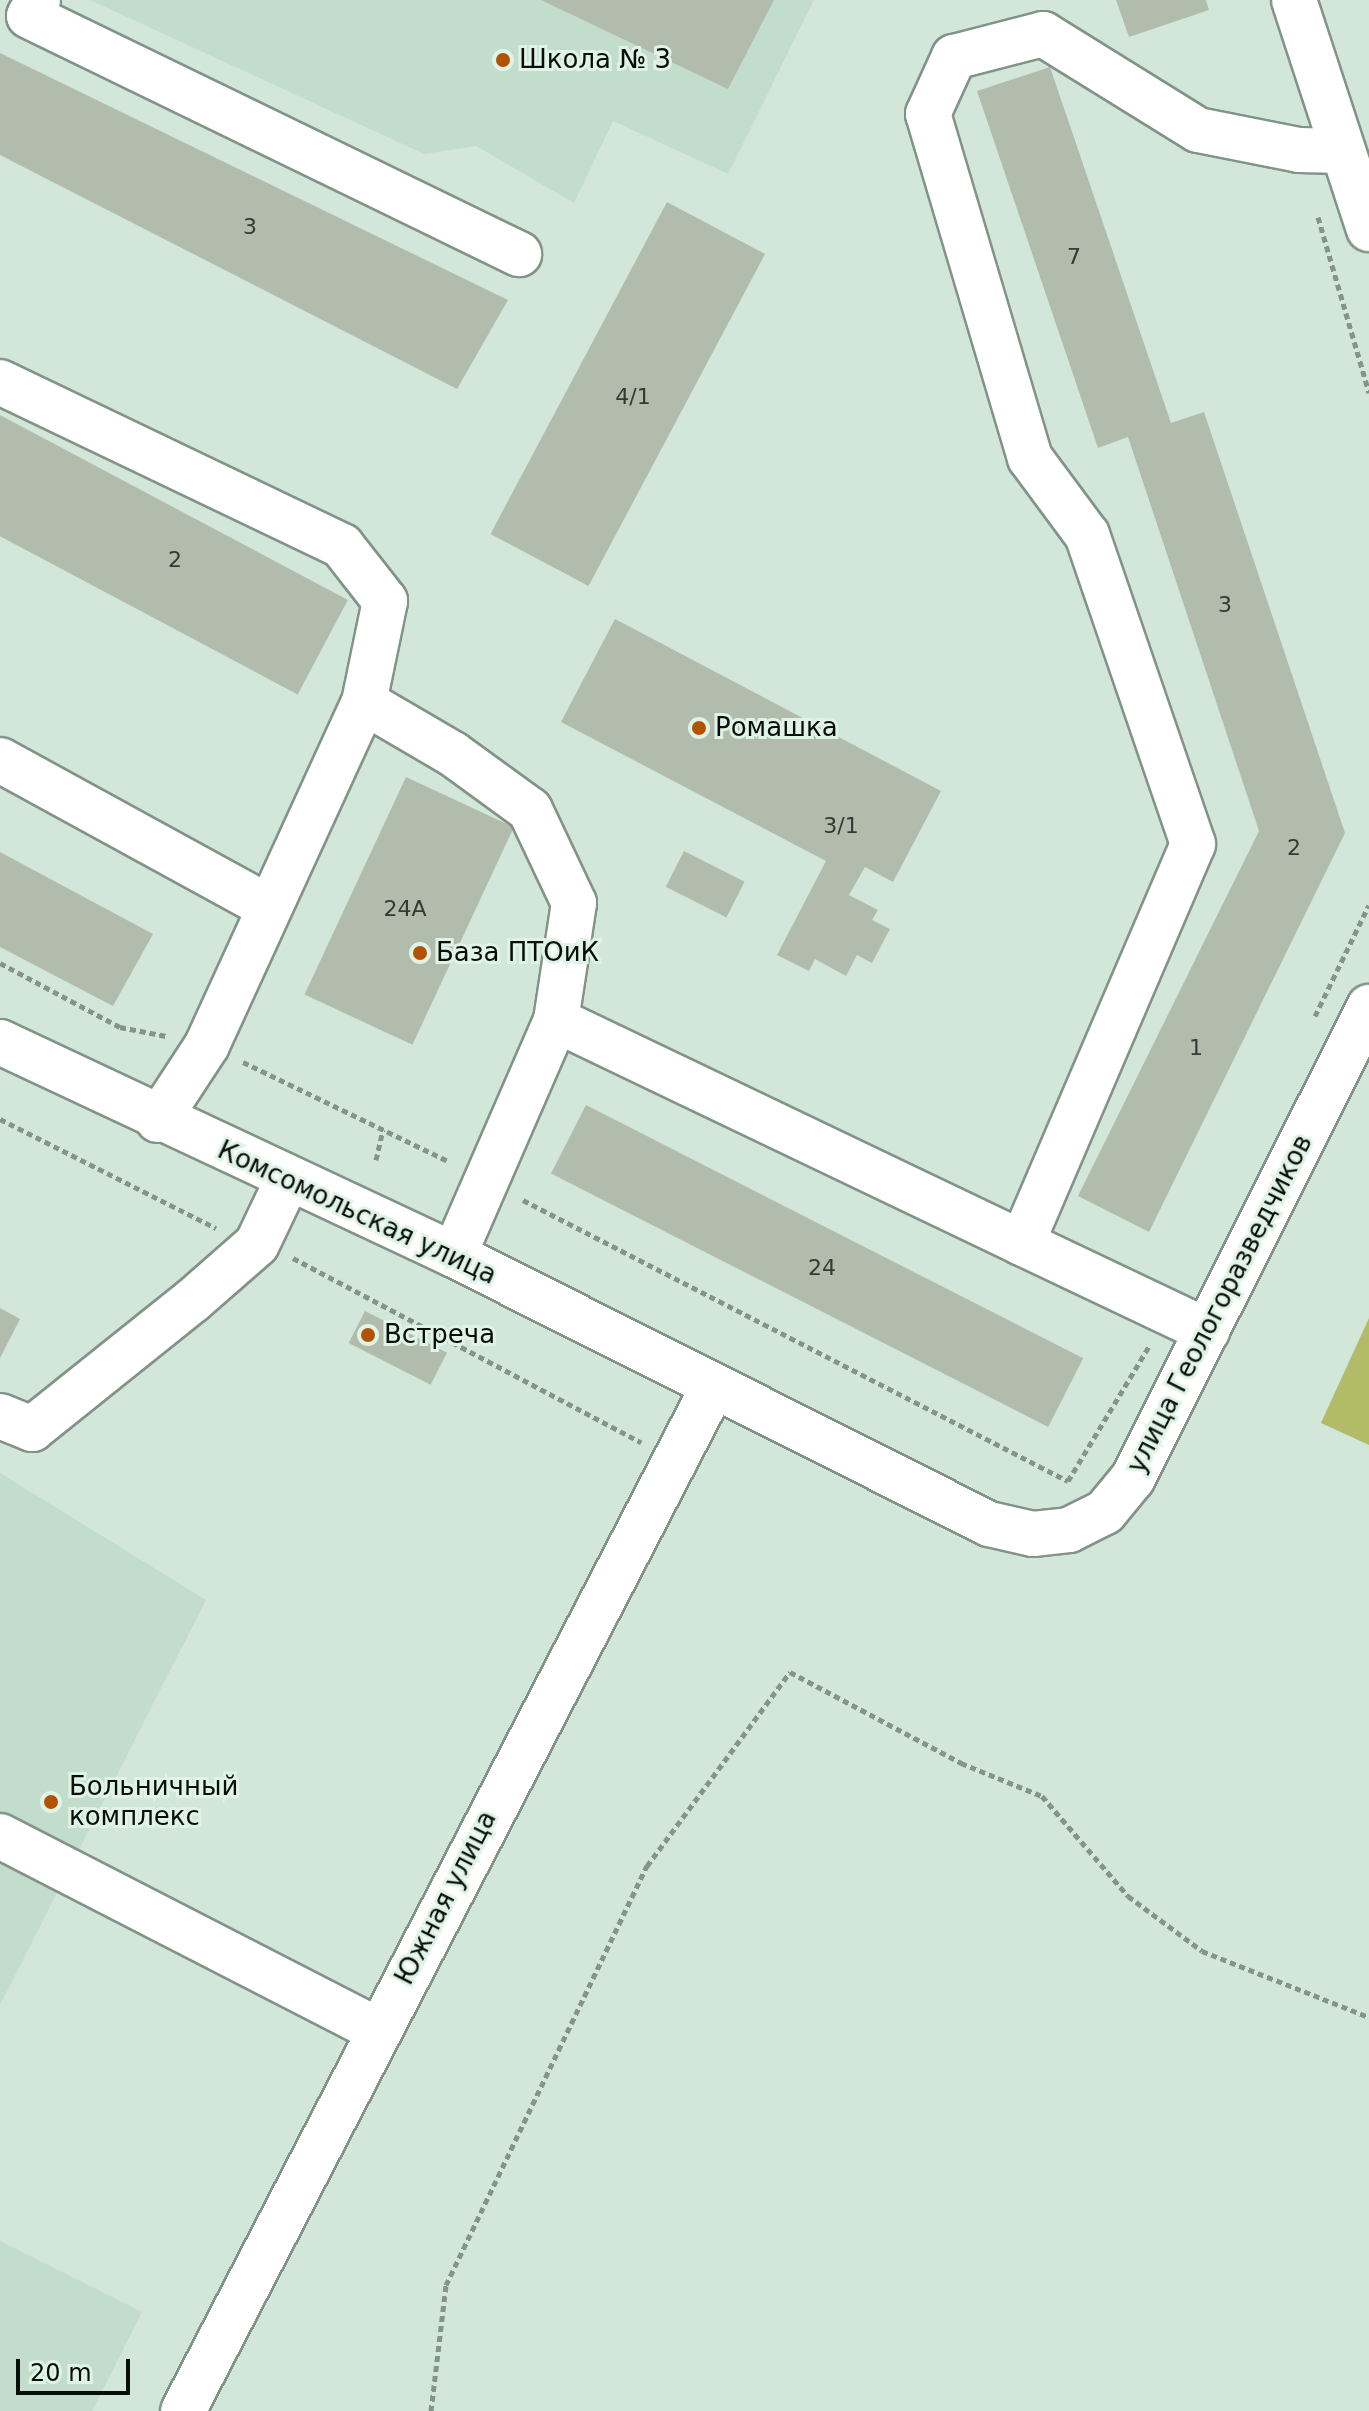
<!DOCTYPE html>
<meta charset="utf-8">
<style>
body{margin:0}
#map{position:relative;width:1369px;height:2411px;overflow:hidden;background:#d3e6da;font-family:"DejaVu Sans",sans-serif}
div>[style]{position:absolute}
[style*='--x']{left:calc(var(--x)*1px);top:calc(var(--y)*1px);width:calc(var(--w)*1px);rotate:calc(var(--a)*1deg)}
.built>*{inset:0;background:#c3ddcd}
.green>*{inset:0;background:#b1bb68}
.building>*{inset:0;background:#b1bcac;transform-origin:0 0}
.path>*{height:5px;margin-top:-2.5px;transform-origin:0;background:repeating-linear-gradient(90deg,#85938a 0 6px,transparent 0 10px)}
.roads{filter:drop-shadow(2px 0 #829388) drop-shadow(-2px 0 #829388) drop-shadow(0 2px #829388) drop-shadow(0 -2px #829388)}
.minor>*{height:44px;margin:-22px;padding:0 22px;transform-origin:22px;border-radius:22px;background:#fff}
.dots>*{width:22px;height:22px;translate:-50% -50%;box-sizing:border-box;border:4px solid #e0f3e7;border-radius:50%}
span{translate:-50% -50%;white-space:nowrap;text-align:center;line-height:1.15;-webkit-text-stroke:6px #e0f3e7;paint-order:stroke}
.number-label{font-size:22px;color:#323a32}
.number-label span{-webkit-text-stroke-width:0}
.poi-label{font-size:26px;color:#080e0a}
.left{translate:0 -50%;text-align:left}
.street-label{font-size:26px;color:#080e0a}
.scale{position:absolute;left:16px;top:2359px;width:114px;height:36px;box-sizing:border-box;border:4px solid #080e0a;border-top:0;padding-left:10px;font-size:24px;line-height:28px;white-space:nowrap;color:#080e0a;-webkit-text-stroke:6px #e0f3e7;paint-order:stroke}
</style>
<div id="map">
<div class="built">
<i style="clip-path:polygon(90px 0,814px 0,728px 174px,613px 121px,574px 203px,476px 146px,424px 154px)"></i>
<i style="clip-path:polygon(0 1473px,206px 1600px,0 2005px)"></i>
<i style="clip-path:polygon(0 2241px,142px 2312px,92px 2411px,0 2411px)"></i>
</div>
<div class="green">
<i style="clip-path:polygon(1369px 1318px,1369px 1445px,1321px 1423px)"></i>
</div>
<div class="building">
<i style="clip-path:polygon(541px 0,774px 0,728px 89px)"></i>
<i style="clip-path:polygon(1116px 0,1206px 0,1209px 10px,1129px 37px)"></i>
<i style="clip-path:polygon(0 53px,508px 300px,457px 389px,0 155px)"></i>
<i style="clip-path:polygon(1050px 67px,1171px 423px,1204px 412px,1345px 833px,1149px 1232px,1078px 1196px,1259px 831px,1128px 437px,1098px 448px,977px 91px)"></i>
<i style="left:667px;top:202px;width:111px;height:376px;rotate:28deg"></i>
<i style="left:0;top:415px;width:394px;height:107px;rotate:28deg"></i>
<i style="clip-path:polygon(615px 619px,941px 791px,893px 882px,865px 867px,849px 895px,878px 910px,872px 920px,890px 929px,872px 963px,857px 955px,846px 976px,815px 959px,809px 971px,777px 955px,826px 861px,561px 722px)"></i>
<i style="left:406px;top:777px;width:119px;height:240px;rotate:25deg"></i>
<i style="left:684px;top:851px;width:68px;height:40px;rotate:27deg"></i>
<i style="clip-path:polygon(0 852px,153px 934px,113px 1006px,0 947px)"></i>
<i style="left:586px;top:1105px;width:558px;height:77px;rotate:27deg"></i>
<i style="clip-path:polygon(0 1308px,20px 1319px,0 1358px)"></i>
<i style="left:365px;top:1311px;width:92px;height:36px;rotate:27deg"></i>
</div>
<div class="path">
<i style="--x:1318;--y:217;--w:183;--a:73.8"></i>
<i style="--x:0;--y:963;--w:136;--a:28.1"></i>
<i style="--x:120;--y:1027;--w:47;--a:11.1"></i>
<i style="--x:1315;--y:1016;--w:123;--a:-64.1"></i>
<i style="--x:243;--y:1062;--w:230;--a:25.8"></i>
<i style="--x:0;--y:1119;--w:242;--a:26.8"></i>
<i style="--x:376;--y:1160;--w:31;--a:-77"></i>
<i style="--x:523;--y:1200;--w:613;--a:27.28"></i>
<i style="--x:1068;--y:1481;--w:157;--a:-59"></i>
<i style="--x:293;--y:1258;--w:394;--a:27.9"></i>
<i style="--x:431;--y:2411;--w:127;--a:-83.2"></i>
<i style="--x:446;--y:2285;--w:465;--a:-64.4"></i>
<i style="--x:647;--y:1866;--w:241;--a:-53.6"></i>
<i style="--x:790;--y:1672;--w:194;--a:28"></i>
<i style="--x:961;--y:1763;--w:87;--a:22.2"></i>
<i style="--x:1042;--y:1796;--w:132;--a:49.3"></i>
<i style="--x:1128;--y:1896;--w:92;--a:36.6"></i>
<i style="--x:1202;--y:1951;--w:180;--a:21.6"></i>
</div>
<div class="roads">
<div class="minor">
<i style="--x:38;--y:0;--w:18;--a:119"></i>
<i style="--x:29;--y:16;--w:545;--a:25.91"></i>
<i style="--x:1294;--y:0;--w:241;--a:71.9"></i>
<i style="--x:0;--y:382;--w:379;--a:25.6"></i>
<i style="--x:342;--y:546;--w:70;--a:52"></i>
<i style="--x:385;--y:601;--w:103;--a:101.7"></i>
<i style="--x:0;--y:760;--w:304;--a:28.7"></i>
<i style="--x:0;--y:1042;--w:501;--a:25.13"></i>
<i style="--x:454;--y:1255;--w:599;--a:26.69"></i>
<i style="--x:989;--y:1524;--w:45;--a:12.8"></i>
<i style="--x:1033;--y:1534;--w:36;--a:-6"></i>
<i style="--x:1069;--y:1530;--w:40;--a:-26.6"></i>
<i style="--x:1105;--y:1512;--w:44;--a:-50.5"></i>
<i style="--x:1133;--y:1478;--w:527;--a:-63.39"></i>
<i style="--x:158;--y:1120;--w:90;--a:-56.8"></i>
<i style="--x:207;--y:1045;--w:377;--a:-65.4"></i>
<i style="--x:364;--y:702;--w:103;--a:30.3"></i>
<i style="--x:453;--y:754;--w:95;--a:36"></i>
<i style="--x:530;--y:810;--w:103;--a:64.7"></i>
<i style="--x:574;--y:903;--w:118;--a:98.7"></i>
<i style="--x:1022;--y:1243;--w:205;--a:25.4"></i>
<i style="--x:454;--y:1255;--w:256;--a:-66.5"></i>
<i style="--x:556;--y:1020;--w:517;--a:25.57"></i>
<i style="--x:1022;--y:1243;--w:434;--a:-66.8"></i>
<i style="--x:1193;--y:844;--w:327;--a:-108.9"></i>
<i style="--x:1087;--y:535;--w:96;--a:-126.5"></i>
<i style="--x:1030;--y:458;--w:359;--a:-106.5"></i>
<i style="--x:928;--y:114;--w:63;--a:-65.5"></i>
<i style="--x:954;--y:57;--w:92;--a:-14.5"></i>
<i style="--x:1043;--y:34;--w:182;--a:31.8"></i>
<i style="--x:1198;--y:130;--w:103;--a:11.2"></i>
<i style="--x:1299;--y:150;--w:44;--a:1.3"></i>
<i style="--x:0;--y:1416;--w:35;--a:22"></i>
<i style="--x:32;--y:1429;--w:205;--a:-38.7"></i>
<i style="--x:192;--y:1301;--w:86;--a:-41.2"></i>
<i style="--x:257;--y:1244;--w:70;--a:-64.5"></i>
<i style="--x:0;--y:1836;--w:424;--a:27.2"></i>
<i style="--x:183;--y:2411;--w:1153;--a:-62.63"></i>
</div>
</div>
<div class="dots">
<i style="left:503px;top:60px;background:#b25304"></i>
<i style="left:699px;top:728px;background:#b25304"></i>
<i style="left:420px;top:953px;background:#b25304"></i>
<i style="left:368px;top:1335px;background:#b25304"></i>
<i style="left:51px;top:1802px;background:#b25304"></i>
</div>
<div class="number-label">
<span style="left:250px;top:227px">3</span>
<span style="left:1074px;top:257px">7</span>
<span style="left:633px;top:397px">4/1</span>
<span style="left:175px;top:560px">2</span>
<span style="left:1225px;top:605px">3</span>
<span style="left:841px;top:826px">3/1</span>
<span style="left:1294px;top:848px">2</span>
<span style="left:405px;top:909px">24А</span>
<span style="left:1196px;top:1048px">1</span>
<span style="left:822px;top:1268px">24</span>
</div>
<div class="poi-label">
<span class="left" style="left:519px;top:60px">Школа № 3</span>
<span class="left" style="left:715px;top:728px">Ромашка</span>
<span class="left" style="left:436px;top:953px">База ПТОиК</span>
<span class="left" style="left:384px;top:1335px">Встреча</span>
<span class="left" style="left:69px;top:1802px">Больничный<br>комплекс</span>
</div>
<div class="street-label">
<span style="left:357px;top:1213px;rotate:25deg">Комсомольская улица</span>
<span style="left:1220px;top:1304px;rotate:-63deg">улица Геологоразведчиков</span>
<span style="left:446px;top:1898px;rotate:-63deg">Южная улица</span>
</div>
<div class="scale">20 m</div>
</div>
